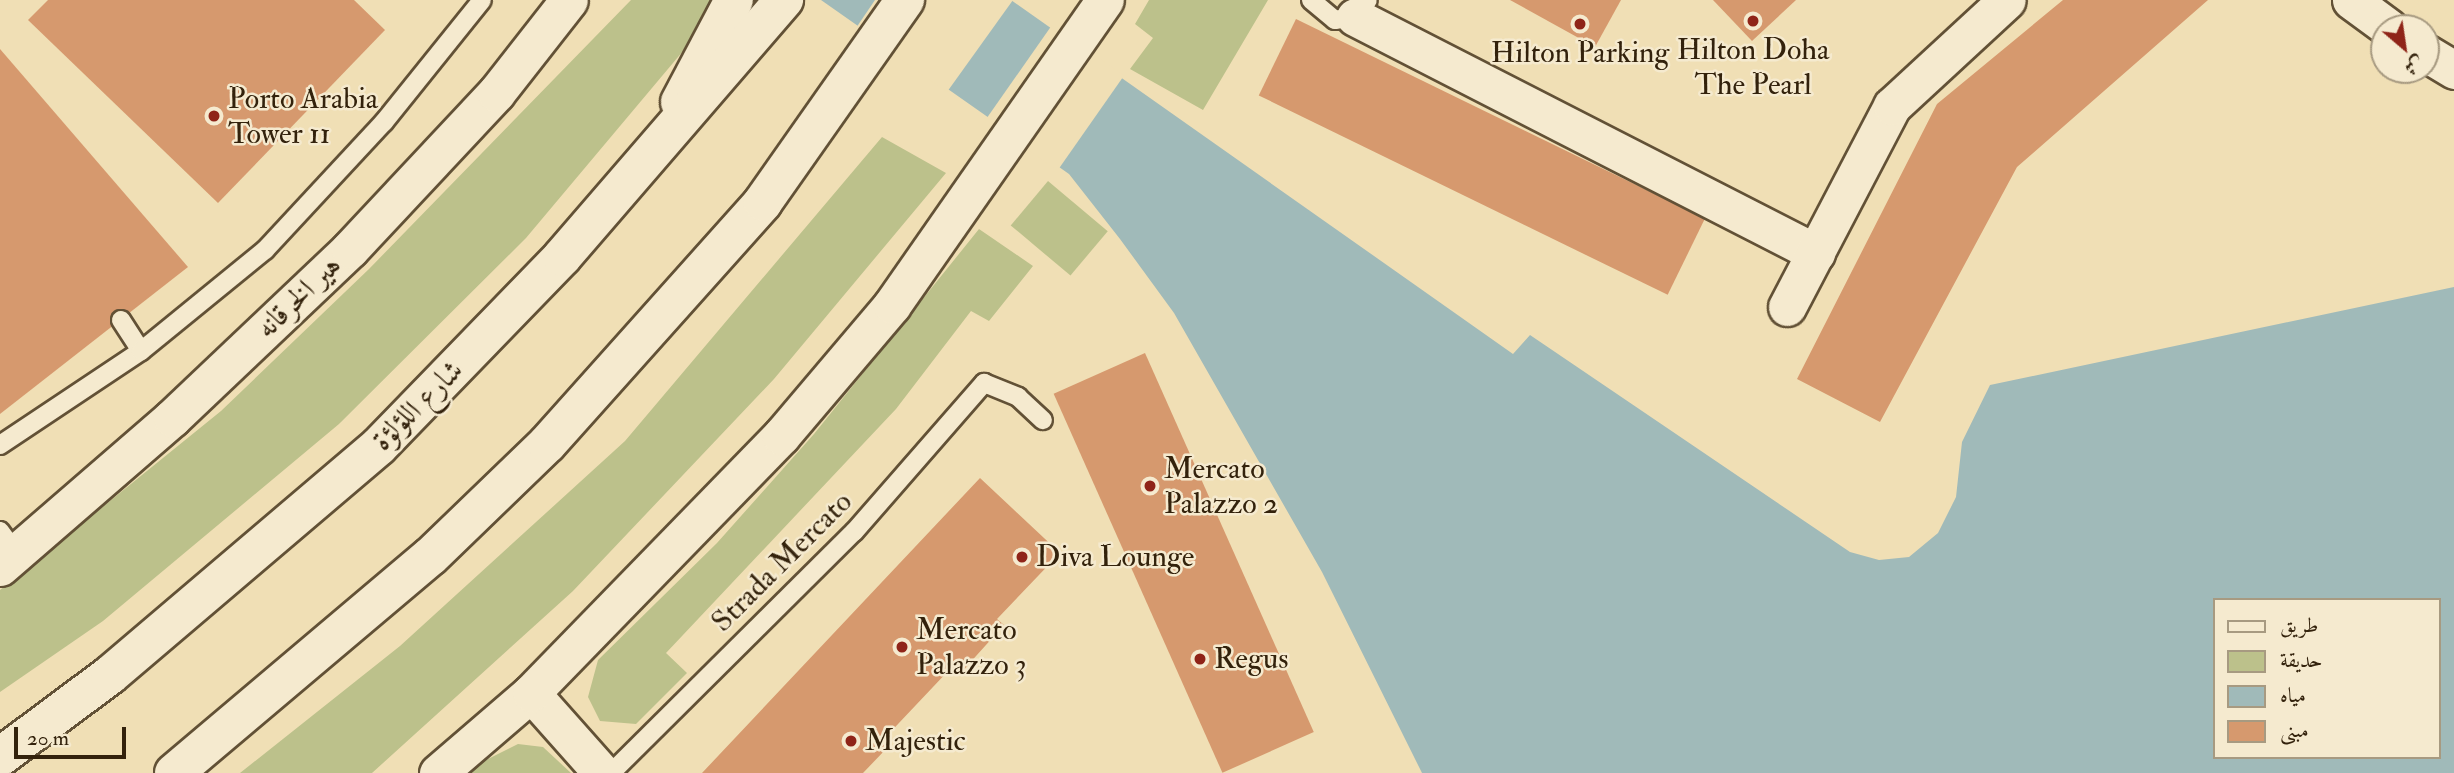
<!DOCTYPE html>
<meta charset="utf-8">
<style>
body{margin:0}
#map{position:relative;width:2454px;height:773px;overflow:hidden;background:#f0dfb5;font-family:"IM FELL Double Pica",Amiri,serif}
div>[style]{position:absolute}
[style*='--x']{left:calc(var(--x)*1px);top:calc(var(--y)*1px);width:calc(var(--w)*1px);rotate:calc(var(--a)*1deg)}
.green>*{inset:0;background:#bcc18b;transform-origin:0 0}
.water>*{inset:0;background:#a0bab9}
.pier>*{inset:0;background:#f0dfb5;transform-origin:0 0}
.building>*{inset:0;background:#d6996e;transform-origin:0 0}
.roads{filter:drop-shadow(2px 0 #625136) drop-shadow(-2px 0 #625136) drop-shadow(0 2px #625136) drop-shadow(0 -2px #625136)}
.service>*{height:18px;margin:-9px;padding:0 9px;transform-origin:9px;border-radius:9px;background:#f5eacf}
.minor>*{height:37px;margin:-18.5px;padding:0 18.5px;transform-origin:18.5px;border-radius:18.5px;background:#f5eacf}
.secondary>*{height:38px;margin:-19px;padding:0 19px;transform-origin:19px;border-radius:19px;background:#f5eacf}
.dots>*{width:19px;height:19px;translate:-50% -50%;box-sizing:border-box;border:4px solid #f5eacf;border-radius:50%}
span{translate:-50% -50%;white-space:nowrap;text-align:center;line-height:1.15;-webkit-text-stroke:5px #f5eacf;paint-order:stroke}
.poi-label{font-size:30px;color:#33220c}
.left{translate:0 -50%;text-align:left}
.street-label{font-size:30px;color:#33220c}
.legend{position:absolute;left:2213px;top:598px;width:228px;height:161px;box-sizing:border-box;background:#f5eacf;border:2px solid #a79a81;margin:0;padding:9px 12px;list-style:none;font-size:21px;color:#33220c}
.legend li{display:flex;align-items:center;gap:14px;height:35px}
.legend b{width:35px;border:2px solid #a79a81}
.north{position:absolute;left:2370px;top:14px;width:70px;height:70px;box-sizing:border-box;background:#f5eacf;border:2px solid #a79a81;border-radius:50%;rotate:151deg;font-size:19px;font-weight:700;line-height:28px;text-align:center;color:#33220c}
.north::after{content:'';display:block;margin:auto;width:24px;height:32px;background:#8f2418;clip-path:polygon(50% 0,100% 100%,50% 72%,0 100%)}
.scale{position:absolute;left:14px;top:727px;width:112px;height:32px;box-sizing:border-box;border:4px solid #33220c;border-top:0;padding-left:9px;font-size:21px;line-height:24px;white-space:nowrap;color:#33220c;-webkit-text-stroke:5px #f5eacf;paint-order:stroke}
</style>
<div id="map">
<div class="green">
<i style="clip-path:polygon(631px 0,712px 0,720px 7px,526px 238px,339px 424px,103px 621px,0 692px,0 590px,221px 411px,369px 269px)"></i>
<i style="clip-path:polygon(1149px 0,1268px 0,1203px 110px,1130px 69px,1153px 38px,1135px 24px)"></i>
<i style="clip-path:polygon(882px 137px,946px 173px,774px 379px,573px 591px,372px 773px,240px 773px,400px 646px,625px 441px)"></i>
<i style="left:1048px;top:181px;width:78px;height:58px;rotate:40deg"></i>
<i style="clip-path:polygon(979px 229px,1033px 266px,989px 321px,971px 311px,896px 409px,666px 653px,687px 673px,636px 724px,600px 721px,588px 697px,598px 660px,717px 543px,814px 434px)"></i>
<i style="clip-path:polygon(518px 744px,543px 747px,571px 773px,460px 773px)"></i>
</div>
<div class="water">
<i style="clip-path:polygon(evenodd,821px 0,1011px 0,1513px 354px,1530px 335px,1850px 552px,1879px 560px,1909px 557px,1938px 533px,1956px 497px,1962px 442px,1990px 385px,2454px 287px,2454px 773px,1422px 773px,1322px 572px,1174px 313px,1120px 239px,1069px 174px,821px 0,2214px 600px,2438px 600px,2438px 757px,2214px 757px,2214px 600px)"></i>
</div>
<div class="pier">
<i style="clip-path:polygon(875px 0,1013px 0,947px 92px,856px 28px)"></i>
<i style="left:1052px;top:25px;width:88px;height:116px;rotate:35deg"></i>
</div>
<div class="building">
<i style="clip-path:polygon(48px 0,354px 0,385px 30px,218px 203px,28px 20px)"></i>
<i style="clip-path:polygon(1510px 0,1621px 0,1595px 47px)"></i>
<i style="clip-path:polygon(1713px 0,1796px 0,1752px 41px)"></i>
<i style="clip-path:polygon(2063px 0,2208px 0,2017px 167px,1880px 422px,1797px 379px,1937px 104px)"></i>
<i style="left:1296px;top:19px;width:455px;height:85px;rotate:26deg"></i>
<i style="clip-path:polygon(0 49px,188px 267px,0 414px)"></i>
<i style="left:1145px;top:353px;width:415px;height:100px;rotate:66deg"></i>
<i style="clip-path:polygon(980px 478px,1060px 553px,997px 619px,1004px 625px,958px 676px,950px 669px,881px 742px,887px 748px,863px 773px,702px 773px)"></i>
</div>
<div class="roads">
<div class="service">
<i style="--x:1311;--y:0;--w:31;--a:40"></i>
<i style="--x:1335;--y:20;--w:20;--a:-9"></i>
<i style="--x:1355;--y:17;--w:21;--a:-53"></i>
<i style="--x:121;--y:320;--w:37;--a:57"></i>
<i style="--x:0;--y:445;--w:169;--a:-33.7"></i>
<i style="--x:141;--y:351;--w:160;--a:-39.2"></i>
<i style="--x:265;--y:250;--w:175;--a:-47.1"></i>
<i style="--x:384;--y:122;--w:156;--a:-51.2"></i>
<i style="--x:0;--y:531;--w:31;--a:54"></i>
<i style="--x:611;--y:773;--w:342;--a:-44.8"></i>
<i style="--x:854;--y:532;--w:198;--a:-48.9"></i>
<i style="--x:984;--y:383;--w:37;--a:22"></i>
<i style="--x:1018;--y:397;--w:34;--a:43"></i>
</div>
<div class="minor">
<i style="--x:2351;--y:0;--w:47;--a:36.4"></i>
<i style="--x:1355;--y:17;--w:518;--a:27.11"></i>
<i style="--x:2426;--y:53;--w:33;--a:31"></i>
<i style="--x:1787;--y:307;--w:227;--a:-62.4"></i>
<i style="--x:1892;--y:106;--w:156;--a:-42.7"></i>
<i style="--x:0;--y:567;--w:228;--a:-40.9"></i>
<i style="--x:172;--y:418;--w:245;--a:-43.5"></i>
<i style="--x:350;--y:249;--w:214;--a:-46.9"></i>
<i style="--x:496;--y:93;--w:118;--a:-51.9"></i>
<i style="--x:531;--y:693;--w:107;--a:48.4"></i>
<i style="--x:438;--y:773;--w:123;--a:-40.7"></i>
<i style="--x:531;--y:693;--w:359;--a:-45.8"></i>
<i style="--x:781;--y:436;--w:172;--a:-49.7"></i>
<i style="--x:892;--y:305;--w:372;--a:-55.1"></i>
</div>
<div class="secondary">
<i style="--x:680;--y:102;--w:115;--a:-62.1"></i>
<i style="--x:0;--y:757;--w:137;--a:-36.7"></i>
<i style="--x:110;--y:675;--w:353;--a:-40.4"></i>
<i style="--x:379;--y:446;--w:263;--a:-45.9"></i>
<i style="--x:562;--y:257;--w:340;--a:-49.2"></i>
<i style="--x:174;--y:773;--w:336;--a:-40.2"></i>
<i style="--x:431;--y:556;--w:161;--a:-44"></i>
<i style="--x:547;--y:444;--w:324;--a:-48.2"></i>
<i style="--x:763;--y:202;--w:247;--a:-54.9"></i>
</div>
</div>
<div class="dots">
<i style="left:1753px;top:21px;background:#8f2418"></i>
<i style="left:1580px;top:24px;background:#8f2418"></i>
<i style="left:214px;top:116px;background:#8f2418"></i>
<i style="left:1150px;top:486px;background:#8f2418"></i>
<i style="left:1022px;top:557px;background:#8f2418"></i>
<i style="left:902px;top:647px;background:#8f2418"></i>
<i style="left:1200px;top:659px;background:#8f2418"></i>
<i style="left:851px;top:741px;background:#8f2418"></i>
</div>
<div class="poi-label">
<span style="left:1753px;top:67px">Hilton Doha<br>The Pearl</span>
<span style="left:1580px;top:53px">Hilton Parking</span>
<span class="left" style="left:228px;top:116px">Porto Arabia<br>Tower 11</span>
<span class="left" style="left:1164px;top:486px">Mercato<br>Palazzo 2</span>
<span class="left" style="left:1036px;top:557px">Diva Lounge</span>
<span class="left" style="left:916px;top:647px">Mercato<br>Palazzo 3</span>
<span class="left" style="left:1214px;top:659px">Regus</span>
<span class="left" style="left:865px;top:741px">Majestic</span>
</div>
<div class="street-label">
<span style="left:299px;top:297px;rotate:-44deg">هير الخرقانه</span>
<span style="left:418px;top:406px;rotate:-45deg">شارع اللؤلؤة</span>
<span style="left:782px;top:562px;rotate:-45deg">Strada Mercato</span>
</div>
<ul class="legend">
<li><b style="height:9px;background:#f5eacf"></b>طريق</li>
<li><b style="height:19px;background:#bcc18b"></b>حديقة</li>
<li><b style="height:19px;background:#a0bab9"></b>مياه</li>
<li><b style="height:19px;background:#d6996e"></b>مبنى</li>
</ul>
<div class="north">ش</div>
<div class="scale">20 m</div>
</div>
